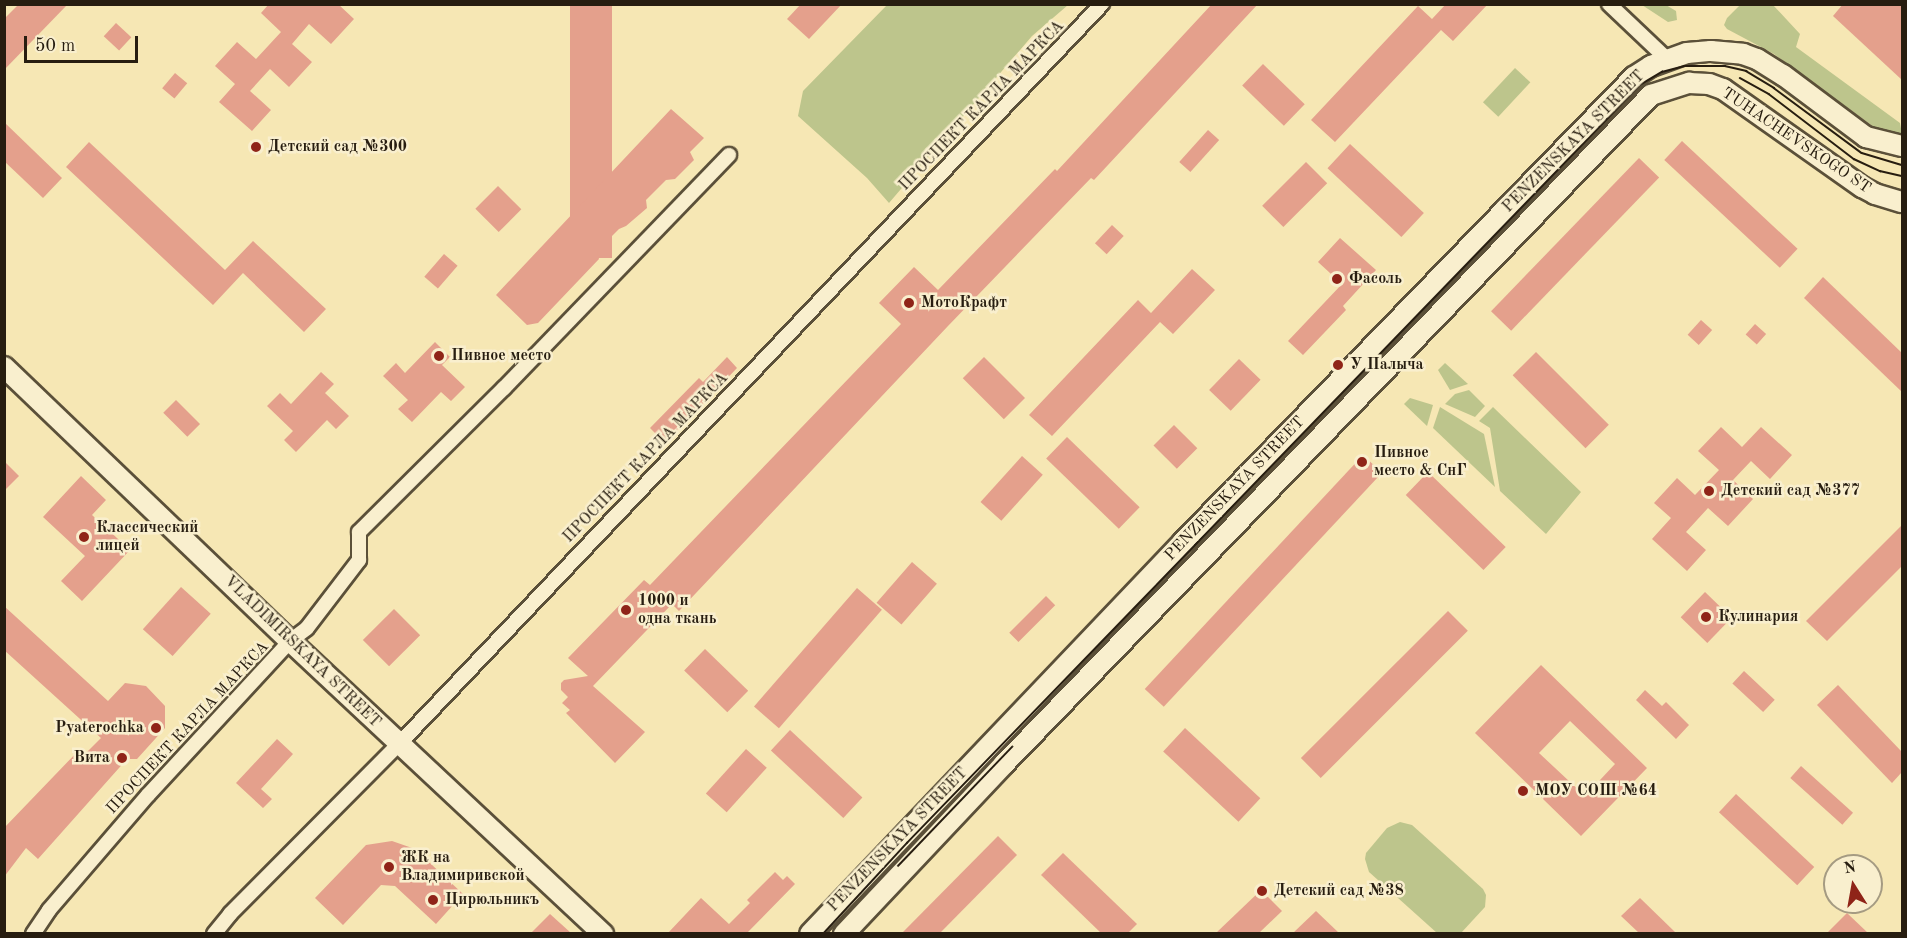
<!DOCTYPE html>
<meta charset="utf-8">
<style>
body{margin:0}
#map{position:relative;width:1907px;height:938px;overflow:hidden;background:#f6e7b4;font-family:"Old Standard TT",serif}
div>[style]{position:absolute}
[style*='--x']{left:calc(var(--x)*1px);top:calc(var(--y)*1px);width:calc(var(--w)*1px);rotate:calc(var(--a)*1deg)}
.green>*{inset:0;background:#bdc58c;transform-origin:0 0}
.building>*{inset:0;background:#e4a08c;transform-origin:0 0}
.roads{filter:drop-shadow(2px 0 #5b5039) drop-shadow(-2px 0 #5b5039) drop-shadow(0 2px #5b5039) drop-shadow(0 -2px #5b5039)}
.street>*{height:14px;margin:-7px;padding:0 7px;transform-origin:7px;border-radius:7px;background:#f9efce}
.secondary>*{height:20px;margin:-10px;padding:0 10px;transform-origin:10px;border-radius:10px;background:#f9efce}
.tram>*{height:1.5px;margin:-0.75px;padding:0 0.75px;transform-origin:0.75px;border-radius:0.75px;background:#271d10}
.dots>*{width:16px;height:16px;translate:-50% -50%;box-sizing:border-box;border:3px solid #f9efce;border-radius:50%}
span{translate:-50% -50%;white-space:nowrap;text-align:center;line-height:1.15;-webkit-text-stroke:5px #f9efce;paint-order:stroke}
.street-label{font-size:16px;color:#271d10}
.poi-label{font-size:16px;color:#271d10;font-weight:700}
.left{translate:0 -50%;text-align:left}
.right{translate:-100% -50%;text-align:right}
.frame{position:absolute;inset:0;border:6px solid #271d10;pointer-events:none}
.north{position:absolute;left:1823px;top:854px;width:60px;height:60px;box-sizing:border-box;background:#f9efce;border:2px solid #a59b82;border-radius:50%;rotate:349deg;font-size:16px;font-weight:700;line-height:24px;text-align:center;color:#271d10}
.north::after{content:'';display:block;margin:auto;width:21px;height:27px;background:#8f2418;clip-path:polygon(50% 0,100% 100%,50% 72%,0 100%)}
.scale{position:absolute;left:24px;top:36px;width:114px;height:27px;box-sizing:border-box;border:3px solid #271d10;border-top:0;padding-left:8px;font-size:18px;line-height:21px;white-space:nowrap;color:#271d10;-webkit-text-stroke:4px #f9efce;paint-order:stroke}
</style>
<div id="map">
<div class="green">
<i style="clip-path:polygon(887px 5px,1068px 5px,1032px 36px,889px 203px,867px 178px,798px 116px,803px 91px)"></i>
<i style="clip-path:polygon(1642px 5px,1666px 5px,1676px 11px,1677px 20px,1668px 22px)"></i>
<i style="clip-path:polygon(1740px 5px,1773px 5px,1800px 34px,1796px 47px,1900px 123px,1902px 134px,1898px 136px,1878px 130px,1774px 54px,1727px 29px,1724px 25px,1727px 18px)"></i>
<i style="left:1515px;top:68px;width:21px;height:47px;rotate:43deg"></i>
<i style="clip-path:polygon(1445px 363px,1468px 384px,1450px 390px,1438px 370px)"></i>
<i style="clip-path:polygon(1469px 390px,1485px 406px,1475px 417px,1445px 404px,1455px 394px)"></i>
<i style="clip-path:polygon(1410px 398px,1433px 405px,1427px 426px,1404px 404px)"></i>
<i style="clip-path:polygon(1440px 407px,1484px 434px,1495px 487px,1433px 428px)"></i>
<i style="clip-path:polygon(1493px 407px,1581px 492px,1546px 534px,1500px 491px,1490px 428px,1479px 421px)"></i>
<i style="clip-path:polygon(1400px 822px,1412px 825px,1483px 889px,1486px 895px,1485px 907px,1461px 933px,1437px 933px,1369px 872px,1365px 859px,1366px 853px,1387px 828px)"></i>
</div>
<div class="building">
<i style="clip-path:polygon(19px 4px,68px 4px,4px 70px,4px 19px)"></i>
<i style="clip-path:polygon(269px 4px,338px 4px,354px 19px,331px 44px,309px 24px,292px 44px,312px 62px,289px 87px,270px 69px,250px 91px,271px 110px,252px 131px,219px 102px,235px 84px,215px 66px,237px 42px,256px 59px,281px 32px,261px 13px)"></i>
<i style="left:570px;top:4px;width:42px;height:254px"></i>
<i style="clip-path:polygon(801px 4px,842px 4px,809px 39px,787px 19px)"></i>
<i style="clip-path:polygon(1212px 4px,1258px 4px,1094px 180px,1091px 178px,948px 326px,679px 611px,672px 604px,593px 686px,645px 732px,615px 763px,566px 713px,570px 710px,562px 703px,568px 697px,561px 690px,561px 683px,564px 680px,588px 676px,568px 658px,644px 580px,650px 585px,901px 324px,879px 303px,914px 267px,938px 290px,1055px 169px,1057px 171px)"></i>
<i style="clip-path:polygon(1446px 4px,1488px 4px,1453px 41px,1441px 30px,1335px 142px,1311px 120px,1418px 6px,1432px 19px)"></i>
<i style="clip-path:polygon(1843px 4px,1902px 4px,1902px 80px,1833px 16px)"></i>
<i style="left:116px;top:23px;width:21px;height:18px;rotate:43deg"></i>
<i style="left:1263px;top:64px;width:58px;height:30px;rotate:44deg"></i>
<i style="left:175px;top:73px;width:16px;height:20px;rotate:40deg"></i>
<i style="clip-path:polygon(671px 109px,704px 138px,690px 152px,694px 160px,675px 179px,666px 180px,646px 200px,647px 208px,626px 226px,619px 229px,597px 251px,599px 259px,538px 323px,527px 325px,496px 295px)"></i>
<i style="clip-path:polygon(4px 122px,62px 178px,43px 198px,4px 161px)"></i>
<i style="left:1208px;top:130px;width:15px;height:43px;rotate:42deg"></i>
<i style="left:1682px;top:141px;width:158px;height:26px;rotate:43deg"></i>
<i style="clip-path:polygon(89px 142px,225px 270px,253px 241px,326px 309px,304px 332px,243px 273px,213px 305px,66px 167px)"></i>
<i style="left:1350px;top:144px;width:101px;height:33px;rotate:43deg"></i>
<i style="left:1639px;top:158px;width:28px;height:213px;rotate:44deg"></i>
<i style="left:1306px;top:162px;width:30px;height:62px;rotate:45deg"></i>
<i style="left:498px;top:186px;width:33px;height:32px;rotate:45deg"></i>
<i style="left:1112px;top:225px;width:16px;height:25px;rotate:43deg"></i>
<i style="clip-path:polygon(1340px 238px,1376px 270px,1343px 306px,1346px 310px,1303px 355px,1288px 341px,1342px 284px,1318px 262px)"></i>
<i style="left:444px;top:254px;width:18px;height:30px;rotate:41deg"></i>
<i style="clip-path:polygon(1192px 269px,1215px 290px,1173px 334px,1160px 322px,1052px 436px,1029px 415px,1138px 300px,1151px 313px)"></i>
<i style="clip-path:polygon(1823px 277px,1902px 353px,1902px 392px,1804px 298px)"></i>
<i style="left:1701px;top:320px;width:15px;height:20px;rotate:42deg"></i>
<i style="left:1755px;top:324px;width:15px;height:14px;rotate:42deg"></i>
<i style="clip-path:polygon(435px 342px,450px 357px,442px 365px,465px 387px,451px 401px,441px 392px,412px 422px,398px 409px,408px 400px,383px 376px,396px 363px,405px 373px)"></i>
<i style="left:1536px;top:352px;width:103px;height:33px;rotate:45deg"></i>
<i style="clip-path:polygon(727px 357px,737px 368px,665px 443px,650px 428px,699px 378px,703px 382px)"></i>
<i style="left:984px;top:357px;width:58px;height:30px;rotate:45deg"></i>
<i style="left:1239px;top:359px;width:30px;height:43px;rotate:44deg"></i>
<i style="clip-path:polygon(321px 372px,334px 384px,325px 393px,349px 416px,336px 429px,327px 420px,296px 452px,284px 440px,293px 431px,267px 406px,280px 393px,291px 404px)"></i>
<i style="left:176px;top:400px;width:34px;height:18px;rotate:45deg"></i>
<i style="left:1174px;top:425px;width:33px;height:29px;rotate:45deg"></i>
<i style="clip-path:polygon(1721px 427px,1742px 447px,1761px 427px,1792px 455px,1770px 479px,1751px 461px,1733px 480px,1753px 499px,1728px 526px,1708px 508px,1686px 532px,1706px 550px,1687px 571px,1652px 539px,1671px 518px,1654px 503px,1677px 478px,1695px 495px,1719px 470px,1698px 451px)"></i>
<i style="left:1067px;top:437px;width:101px;height:30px;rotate:44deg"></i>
<i style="left:1363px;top:455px;width:26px;height:320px;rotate:43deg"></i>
<i style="left:1022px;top:456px;width:28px;height:62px;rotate:42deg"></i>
<i style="clip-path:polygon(4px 461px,19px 476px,4px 491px)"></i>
<i style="left:1428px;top:472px;width:108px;height:32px;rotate:44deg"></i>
<i style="clip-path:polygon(81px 476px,106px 500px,92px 515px,130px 550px,82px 601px,61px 581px,85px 556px,43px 517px)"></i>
<i style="clip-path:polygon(1902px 525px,1902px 566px,1827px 641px,1806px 621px)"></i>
<i style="left:912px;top:562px;width:33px;height:54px;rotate:41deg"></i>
<i style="left:181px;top:587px;width:40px;height:57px;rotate:42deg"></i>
<i style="left:857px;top:588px;width:33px;height:157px;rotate:41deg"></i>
<i style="left:1705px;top:592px;width:37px;height:35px;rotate:44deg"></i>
<i style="left:1046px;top:596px;width:13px;height:52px;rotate:45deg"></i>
<i style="clip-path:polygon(4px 606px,108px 701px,125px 683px,146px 686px,165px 706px,165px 728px,137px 759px,127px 759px,38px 859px,26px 848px,4px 877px,4px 828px,79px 750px,84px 755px,101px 738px,4px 650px)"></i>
<i style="left:394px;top:609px;width:37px;height:44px;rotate:45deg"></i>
<i style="left:1448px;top:611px;width:28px;height:208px;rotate:45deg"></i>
<i style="left:705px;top:649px;width:60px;height:30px;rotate:44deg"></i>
<i style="clip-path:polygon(evenodd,1541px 665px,1647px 768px,1581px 836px,1475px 733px,1541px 665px,1570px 721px,1615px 764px,1585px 796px,1539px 753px,1570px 721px)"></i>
<i style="left:1744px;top:671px;width:42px;height:17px;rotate:43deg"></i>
<i style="clip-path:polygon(1838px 685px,1902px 752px,1902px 772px,1892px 783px,1817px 705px)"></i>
<i style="clip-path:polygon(1645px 690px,1662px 706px,1666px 702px,1689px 725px,1676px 739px,1636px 700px)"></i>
<i style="left:1185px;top:728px;width:103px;height:32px;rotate:43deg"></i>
<i style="left:790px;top:730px;width:99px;height:28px;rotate:43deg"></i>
<i style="clip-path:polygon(277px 739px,293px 754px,261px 789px,272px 799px,263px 808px,236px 783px)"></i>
<i style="left:746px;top:749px;width:28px;height:60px;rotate:42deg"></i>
<i style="left:1801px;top:766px;width:70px;height:16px;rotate:42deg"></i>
<i style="left:1736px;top:794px;width:107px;height:25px;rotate:43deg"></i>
<i style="clip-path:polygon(998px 836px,1017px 855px,940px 933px,902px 933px)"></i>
<i style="clip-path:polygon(392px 841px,415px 849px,463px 894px,436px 924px,395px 886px,381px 885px,343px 925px,315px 898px,366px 845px)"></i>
<i style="clip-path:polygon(1063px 853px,1137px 924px,1128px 933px,1101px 933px,1041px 875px)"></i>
<i style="clip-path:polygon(775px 872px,783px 880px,787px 876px,795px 884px,747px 933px,668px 933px,701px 898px,729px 924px,750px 903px,747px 900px)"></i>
<i style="clip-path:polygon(1261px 890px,1282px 911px,1259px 933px,1216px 933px)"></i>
<i style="clip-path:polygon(1640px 898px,1676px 933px,1639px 933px,1621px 916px)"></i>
<i style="clip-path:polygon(1316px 911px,1339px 933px,1293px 933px)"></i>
<i style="clip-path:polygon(1847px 913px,1868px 933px,1827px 933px)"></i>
<i style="clip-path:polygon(550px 914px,571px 933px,531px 933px)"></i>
</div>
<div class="roads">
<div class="street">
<i style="--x:1609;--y:4;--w:80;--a:43.5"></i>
<i style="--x:33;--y:934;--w:29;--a:-56"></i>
<i style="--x:49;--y:910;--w:152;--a:-49.3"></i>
<i style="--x:148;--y:795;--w:209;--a:-47.3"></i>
<i style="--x:290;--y:641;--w:21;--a:-37"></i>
<i style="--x:307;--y:628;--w:86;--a:-52.6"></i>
<i style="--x:359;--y:560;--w:28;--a:-90"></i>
<i style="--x:359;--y:532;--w:204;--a:-44.8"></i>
<i style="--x:504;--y:388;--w:324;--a:-46"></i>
<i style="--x:214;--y:934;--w:26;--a:-51"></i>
<i style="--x:230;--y:914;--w:240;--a:-45.2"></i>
<i style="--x:399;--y:744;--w:1021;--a:-46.47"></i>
</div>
<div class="secondary">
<i style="--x:4;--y:367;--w:396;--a:43.8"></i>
<i style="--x:290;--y:641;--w:429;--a:43.1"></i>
<i style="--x:810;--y:934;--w:541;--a:-46.42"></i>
<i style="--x:1183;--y:542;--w:648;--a:-45.88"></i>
<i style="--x:1634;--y:77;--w:20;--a:-33"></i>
<i style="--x:1651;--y:66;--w:38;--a:-20"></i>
<i style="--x:1687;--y:53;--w:24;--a:-5"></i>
<i style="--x:1711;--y:51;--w:32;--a:5"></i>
<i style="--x:1743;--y:54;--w:15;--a:20"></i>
<i style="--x:1757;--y:59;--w:31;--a:32"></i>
<i style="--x:1783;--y:75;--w:104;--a:36.8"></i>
<i style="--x:1866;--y:137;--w:37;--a:14"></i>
<i style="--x:844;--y:934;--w:233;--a:-46.7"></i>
<i style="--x:1004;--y:764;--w:931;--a:-45.96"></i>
<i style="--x:1651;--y:95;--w:40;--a:-18"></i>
<i style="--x:1689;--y:83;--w:20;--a:3"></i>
<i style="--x:1709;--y:84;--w:15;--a:20"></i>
<i style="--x:1723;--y:89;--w:170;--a:35.2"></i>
<i style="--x:1862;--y:187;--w:15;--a:28"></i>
<i style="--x:1875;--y:194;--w:28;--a:17"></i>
</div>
</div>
<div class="tram">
<i style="--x:1740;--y:78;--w:33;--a:29"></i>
<i style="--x:1769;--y:94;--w:107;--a:37.4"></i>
<i style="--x:1854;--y:159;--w:29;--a:25"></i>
<i style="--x:1880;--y:171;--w:23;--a:13"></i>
<i style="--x:898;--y:866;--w:165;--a:-46.2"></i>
<i style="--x:823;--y:934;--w:124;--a:-47.3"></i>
<i style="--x:907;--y:843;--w:1054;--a:-45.96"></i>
<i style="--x:1640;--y:85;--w:26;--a:-31"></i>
<i style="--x:1662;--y:72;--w:23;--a:-15"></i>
<i style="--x:1684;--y:66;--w:41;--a:0"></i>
<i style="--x:1725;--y:66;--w:22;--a:13"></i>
<i style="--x:1746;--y:71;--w:33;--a:31"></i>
<i style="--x:1774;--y:88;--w:109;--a:36.5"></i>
<i style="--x:1862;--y:153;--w:42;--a:16.7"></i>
</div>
<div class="dots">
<i style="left:256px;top:147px;background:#8f2418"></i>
<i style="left:1337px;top:279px;background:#8f2418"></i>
<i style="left:909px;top:303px;background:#8f2418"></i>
<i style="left:439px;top:356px;background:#8f2418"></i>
<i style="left:1338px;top:365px;background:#8f2418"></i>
<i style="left:1362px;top:462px;background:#8f2418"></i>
<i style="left:1709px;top:491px;background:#8f2418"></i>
<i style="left:84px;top:537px;background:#8f2418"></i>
<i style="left:626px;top:610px;background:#8f2418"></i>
<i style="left:1706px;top:617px;background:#8f2418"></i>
<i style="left:156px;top:728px;background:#8f2418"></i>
<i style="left:122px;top:758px;background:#8f2418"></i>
<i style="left:1523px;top:791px;background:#8f2418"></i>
<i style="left:389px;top:867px;background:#8f2418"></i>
<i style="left:1262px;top:891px;background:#8f2418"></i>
<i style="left:433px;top:900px;background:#8f2418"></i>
</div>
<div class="street-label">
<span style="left:982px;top:106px;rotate:-46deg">ПРОСПЕКТ КАРЛА МАРКСА</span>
<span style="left:1796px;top:141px;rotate:34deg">TUHACHEVSKOGO ST</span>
<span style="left:1574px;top:142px;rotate:-45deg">PENZENSKAYA STREET</span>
<span style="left:646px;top:458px;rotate:-46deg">ПРОСПЕКТ КАРЛА МАРКСА</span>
<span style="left:1235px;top:489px;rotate:-46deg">PENZENSKAYA STREET</span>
<span style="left:302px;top:652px;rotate:44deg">VLADIMIRSKAYA STREET</span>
<span style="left:188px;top:728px;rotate:-47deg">ПРОСПЕКТ КАРЛА МАРКСА</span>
<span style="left:898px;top:840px;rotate:-46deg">PENZENSKAYA STREET</span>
</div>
<div class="poi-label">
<span class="left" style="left:268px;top:147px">Детский сад №300</span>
<span class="left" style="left:1349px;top:279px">Фасоль</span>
<span class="left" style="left:921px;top:303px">МотоКрафт</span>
<span class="left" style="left:451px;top:356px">Пивное место</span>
<span class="left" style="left:1350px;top:365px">У Палыча</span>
<span class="left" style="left:1374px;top:462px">Пивное<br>место &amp; СнГ</span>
<span class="left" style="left:1721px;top:491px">Детский сад №377</span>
<span class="left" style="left:96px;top:537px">Классический<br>лицей</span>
<span class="left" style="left:638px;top:610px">1000 и<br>одна ткань</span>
<span class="left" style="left:1718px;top:617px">Кулинария</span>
<span class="right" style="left:144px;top:728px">Pyaterochka</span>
<span class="right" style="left:110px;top:758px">Вита</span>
<span class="left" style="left:1535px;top:791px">МОУ СОШ №64</span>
<span class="left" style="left:401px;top:867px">ЖК на<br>Владимиривской</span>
<span class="left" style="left:1274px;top:891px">Детский сад №38</span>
<span class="left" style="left:445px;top:900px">Цирюльникъ</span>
</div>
<div class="frame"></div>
<div class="north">N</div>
<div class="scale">50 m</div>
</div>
